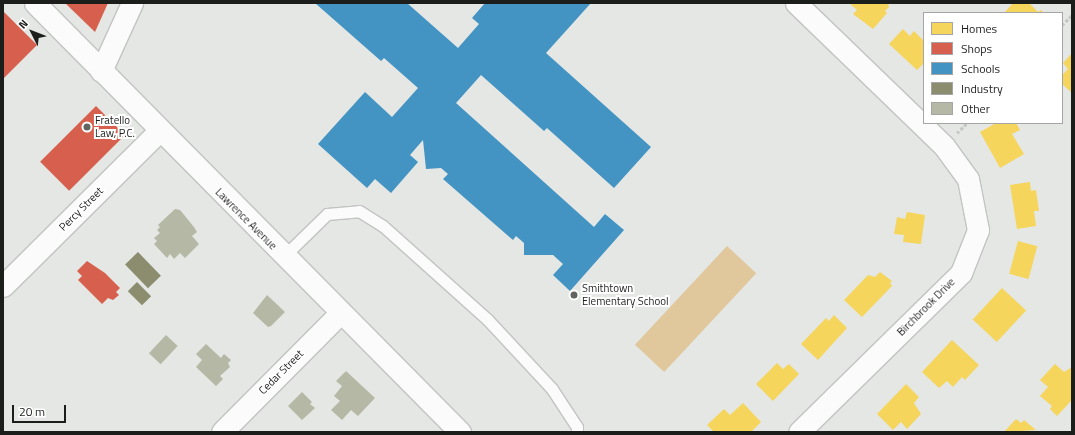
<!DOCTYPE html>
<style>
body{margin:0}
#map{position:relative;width:1075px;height:435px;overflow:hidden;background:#e4e7e4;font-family:"Titillium Web",sans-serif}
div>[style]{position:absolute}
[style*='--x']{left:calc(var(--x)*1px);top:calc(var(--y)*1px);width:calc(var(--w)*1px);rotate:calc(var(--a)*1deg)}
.green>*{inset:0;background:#e0c89c;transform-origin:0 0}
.homes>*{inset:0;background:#f6d55c;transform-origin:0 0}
.shops>*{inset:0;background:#d6604d;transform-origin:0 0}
.schools>*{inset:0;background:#4393c3}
.industry>*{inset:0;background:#8c8c6e;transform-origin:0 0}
.building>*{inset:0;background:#b5b8a4;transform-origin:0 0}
.path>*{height:2.5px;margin-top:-1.25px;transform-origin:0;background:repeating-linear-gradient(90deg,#c5c7c5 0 3px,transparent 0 5px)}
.roads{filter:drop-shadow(1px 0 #c2c4c2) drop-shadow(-1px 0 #c2c4c2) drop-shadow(0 1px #c2c4c2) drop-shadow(0 -1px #c2c4c2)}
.service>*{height:11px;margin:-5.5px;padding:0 5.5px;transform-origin:5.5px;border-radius:5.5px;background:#fbfbfb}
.minor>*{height:21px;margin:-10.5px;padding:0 10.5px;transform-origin:10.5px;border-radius:10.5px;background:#fbfbfb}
.dots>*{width:11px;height:11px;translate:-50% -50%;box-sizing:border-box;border:2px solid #fff;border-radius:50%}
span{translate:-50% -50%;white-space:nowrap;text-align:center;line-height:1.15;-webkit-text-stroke:4px #fff;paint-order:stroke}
.poi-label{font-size:11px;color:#1c1e1c}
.left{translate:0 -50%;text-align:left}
.street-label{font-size:11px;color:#1c1e1c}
.frame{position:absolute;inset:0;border:4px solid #1c1e1c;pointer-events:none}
.legend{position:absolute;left:923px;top:12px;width:140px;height:112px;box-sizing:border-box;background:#fff;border:1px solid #a4a5a4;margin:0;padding:5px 7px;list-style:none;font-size:12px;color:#1c1e1c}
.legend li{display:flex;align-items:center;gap:8px;height:20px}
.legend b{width:20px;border:1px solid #a4a5a4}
.north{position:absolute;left:12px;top:12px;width:40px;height:40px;-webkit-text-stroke:3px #fff;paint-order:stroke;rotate:312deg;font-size:11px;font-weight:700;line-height:16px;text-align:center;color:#1c1e1c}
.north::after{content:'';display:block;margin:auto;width:14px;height:18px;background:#1c1e1c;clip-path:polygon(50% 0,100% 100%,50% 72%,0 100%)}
.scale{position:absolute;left:12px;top:405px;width:54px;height:18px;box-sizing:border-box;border:2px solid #1c1e1c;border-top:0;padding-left:5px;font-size:12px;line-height:14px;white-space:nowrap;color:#1c1e1c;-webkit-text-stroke:3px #fff;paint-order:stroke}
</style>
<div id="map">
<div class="green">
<i style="left:727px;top:246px;width:40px;height:135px;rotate:43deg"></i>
</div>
<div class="homes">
<i style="clip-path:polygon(849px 3px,888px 3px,889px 7px,885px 11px,887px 13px,873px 29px,853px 14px,857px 10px)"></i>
<i style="clip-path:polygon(1013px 3px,1029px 3px,1038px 12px,1041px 10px,1044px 13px,1004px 13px)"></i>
<i style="clip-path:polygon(903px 29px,910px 36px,914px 31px,924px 41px,924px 63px,917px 70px,889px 44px)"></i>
<i style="clip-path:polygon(1072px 53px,1072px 93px,1062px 84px,1062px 75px,1068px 69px,1063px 63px)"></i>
<i style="clip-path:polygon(996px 123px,1016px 123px,1020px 130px,1012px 134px,1024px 154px,1000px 168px,980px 132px)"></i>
<i style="clip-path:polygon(1030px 182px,1031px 191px,1036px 190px,1039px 211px,1034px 211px,1036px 226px,1017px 229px,1010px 185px)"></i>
<i style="clip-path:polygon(907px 212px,925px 215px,921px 244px,903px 242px,904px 235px,894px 234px,897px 217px,905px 219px)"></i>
<i style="left:1018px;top:241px;width:20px;height:34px;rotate:15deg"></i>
<i style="clip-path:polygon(880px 272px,892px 281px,890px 283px,892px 286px,862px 317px,844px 300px,868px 275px,875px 277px)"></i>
<i style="left:1002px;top:288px;width:33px;height:43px;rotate:43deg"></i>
<i style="clip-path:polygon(834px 315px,847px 328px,818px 360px,801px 344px,826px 318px,829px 321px)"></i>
<i style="clip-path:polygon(952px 340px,979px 365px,965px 380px,962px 377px,953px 387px,947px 381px,939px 388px,922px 372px)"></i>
<i style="clip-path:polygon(777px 363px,783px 369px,789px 364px,799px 374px,773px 401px,756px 384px)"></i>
<i style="clip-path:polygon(1055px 364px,1064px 372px,1072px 367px,1072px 400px,1057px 416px,1050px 409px,1052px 406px,1040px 396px,1048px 387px,1040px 380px)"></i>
<i style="clip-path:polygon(906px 384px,919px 397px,914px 403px,921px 414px,907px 429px,901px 422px,893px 430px,877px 414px)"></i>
<i style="clip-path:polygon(743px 403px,761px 422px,751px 432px,714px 432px,707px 425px,724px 409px,730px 415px)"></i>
<i style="clip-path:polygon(1016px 419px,1021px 423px,1024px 420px,1036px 430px,1004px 432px)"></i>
</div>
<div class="shops">
<i style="clip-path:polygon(65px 3px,108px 3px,95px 32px)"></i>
<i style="clip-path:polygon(3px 11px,37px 45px,3px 79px)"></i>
<i style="left:96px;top:106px;width:41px;height:79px;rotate:45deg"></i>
<i style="clip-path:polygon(87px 261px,105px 273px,120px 288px,116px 292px,119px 295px,113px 300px,108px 298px,102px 304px,78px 280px,82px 276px,77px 271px)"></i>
</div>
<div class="schools">
<i style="clip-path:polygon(315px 3px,407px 3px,458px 48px,479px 24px,472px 18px,485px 3px,591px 3px,546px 53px,651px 147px,614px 188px,547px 128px,544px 131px,481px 75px,456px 103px,594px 227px,605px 214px,624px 230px,570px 291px,553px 275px,563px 264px,553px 255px,524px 255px,524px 243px,516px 236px,513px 240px,443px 179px,448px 174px,441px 168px,426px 169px,423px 140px,410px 155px,418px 162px,391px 193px,375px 179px,367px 188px,318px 144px,365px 92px,392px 117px,418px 88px,384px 58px,381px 61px)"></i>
</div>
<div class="industry">
<i style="left:138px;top:252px;width:33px;height:18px;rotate:46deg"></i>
<i style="left:137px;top:282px;width:20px;height:13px;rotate:45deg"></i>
</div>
<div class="building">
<i style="clip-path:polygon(175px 209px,180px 210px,194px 227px,197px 232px,192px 236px,199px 244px,185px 258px,180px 253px,174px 259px,170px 254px,167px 258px,154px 244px,157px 241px,154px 238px,160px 233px,157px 230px,160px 227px,158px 225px)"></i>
<i style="clip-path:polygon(267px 295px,285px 312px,271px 326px,268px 327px,253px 313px)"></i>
<i style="left:166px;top:335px;width:16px;height:25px;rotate:43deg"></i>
<i style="clip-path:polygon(206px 344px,221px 358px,224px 354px,231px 360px,228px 363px,230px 367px,220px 376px,223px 379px,216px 386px,196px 367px,202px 360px,196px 354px)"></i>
<i style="clip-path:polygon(346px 371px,375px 398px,358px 416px,351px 410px,342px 420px,331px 410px,340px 401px,334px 396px,342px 386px,336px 381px)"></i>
<i style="clip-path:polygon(302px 392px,312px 402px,310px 404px,315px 408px,302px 420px,288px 406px)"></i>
</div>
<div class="path">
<i style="--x:1062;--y:25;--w:14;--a:-45"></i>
<i style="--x:957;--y:133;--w:14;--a:-45"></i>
</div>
<div class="roads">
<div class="service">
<i style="--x:284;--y:256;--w:60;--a:-44.3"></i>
<i style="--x:327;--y:214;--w:32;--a:-5"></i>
<i style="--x:359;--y:211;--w:28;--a:32"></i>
<i style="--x:383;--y:226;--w:140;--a:41.8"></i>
<i style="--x:487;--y:319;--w:96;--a:47.1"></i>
<i style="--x:552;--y:389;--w:45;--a:56.7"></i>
<i style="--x:577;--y:427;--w:5;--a:90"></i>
</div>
<div class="minor">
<i style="--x:35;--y:3;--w:604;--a:45.27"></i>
<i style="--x:796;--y:3;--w:206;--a:44"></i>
<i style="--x:944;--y:146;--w:41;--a:54"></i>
<i style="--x:968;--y:179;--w:52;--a:78.9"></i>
<i style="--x:978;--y:230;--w:46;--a:111.6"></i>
<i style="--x:961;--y:273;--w:227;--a:135.5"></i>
<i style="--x:101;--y:71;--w:75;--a:-65.5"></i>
<i style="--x:3;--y:286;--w:220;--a:-44.8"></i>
<i style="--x:222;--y:432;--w:168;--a:-45.2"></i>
</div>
</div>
<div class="dots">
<i style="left:87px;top:127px;background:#626462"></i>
<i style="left:574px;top:295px;background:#626462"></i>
</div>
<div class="poi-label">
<span class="left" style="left:95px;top:127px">Fratello<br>Law, P.C.</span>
<span class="left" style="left:582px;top:295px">Smithtown<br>Elementary School</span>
</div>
<div class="street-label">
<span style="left:81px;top:209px;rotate:-45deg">Percy Street</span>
<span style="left:246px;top:219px;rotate:45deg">Lawrence Avenue</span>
<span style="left:926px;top:307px;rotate:-45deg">Birchbrook Drive</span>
<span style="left:281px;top:372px;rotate:-45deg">Cedar Street</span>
</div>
<div class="frame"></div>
<ul class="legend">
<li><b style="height:11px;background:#f6d55c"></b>Homes</li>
<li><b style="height:11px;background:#d6604d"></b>Shops</li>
<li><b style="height:11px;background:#4393c3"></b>Schools</li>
<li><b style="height:11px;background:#8c8c6e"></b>Industry</li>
<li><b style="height:11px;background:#b5b8a4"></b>Other</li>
</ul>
<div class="north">N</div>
<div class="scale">20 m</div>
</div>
